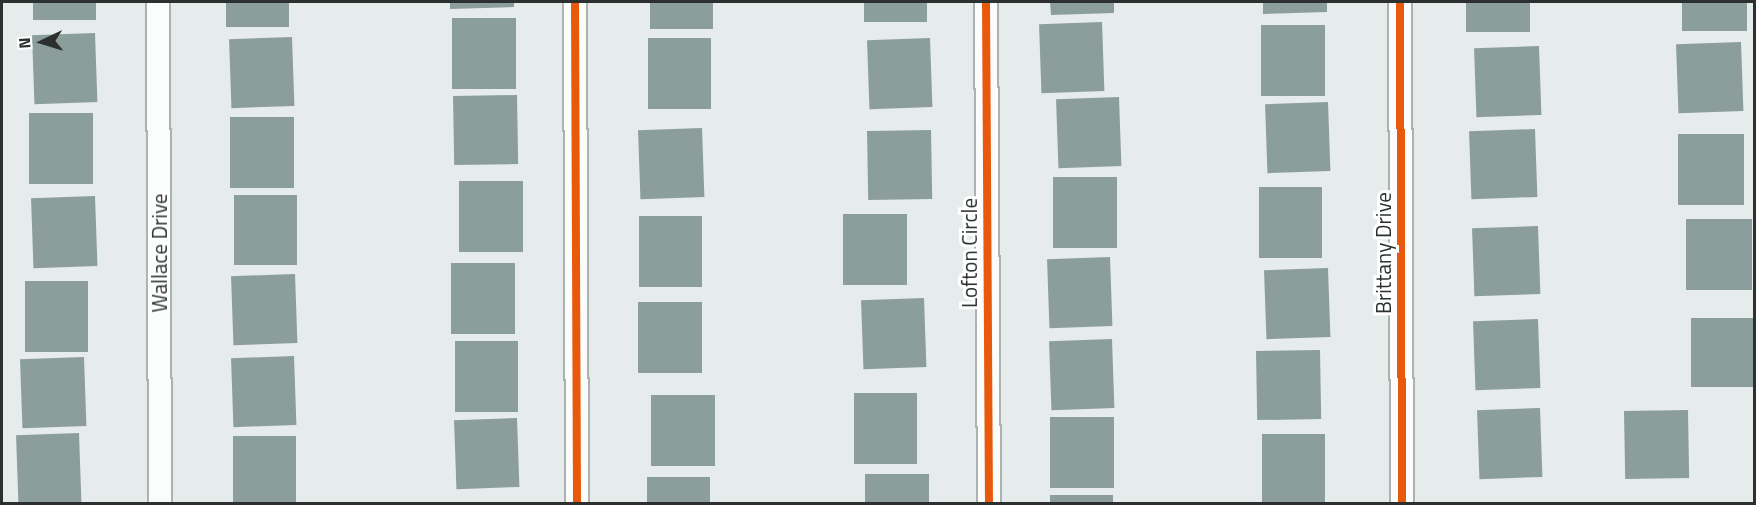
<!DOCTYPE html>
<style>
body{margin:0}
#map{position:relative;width:1756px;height:505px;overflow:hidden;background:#e6eceb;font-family:"Titillium Web",sans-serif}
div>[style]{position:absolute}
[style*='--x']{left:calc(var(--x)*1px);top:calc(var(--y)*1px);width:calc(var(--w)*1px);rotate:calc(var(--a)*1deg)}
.building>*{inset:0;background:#8c9e9b;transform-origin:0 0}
.roads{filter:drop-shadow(2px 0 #adb2b1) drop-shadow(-2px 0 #adb2b1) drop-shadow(0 2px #adb2b1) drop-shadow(0 -2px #adb2b1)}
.street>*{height:22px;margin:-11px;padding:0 11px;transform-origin:11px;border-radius:11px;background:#fbfcfc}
.cycleway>*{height:8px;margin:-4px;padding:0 4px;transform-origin:4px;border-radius:4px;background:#e8590c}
span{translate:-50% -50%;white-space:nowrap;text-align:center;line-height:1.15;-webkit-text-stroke:6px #fff;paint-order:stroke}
.street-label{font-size:21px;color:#2c3130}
.frame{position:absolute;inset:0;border:3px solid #2c3130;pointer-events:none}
.north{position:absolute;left:12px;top:12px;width:60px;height:60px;-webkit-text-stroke:4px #fff;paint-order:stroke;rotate:266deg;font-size:16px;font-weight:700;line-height:24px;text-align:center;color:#2c3130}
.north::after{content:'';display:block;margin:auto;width:21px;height:27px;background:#2c3130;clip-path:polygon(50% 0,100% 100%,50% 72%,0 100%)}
</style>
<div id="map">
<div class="building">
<i style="left:33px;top:2px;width:63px;height:18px"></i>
<i style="left:226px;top:2px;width:63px;height:25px"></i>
<i style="clip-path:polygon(450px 2px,514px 2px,514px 7px,450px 9px)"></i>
<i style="left:650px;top:2px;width:63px;height:27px"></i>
<i style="left:864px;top:2px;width:63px;height:20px"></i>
<i style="clip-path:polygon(1050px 2px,1114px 2px,1114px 13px,1051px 15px)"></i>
<i style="clip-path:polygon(1263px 2px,1327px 2px,1327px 12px,1263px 14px)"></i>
<i style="left:1466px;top:2px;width:64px;height:30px"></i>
<i style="left:1682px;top:2px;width:65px;height:29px"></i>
<i style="left:452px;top:18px;width:64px;height:71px"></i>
<i style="left:1102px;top:22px;width:69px;height:63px;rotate:88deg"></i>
<i style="left:1261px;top:25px;width:64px;height:71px"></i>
<i style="left:95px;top:33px;width:69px;height:63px;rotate:88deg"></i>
<i style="left:292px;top:37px;width:69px;height:63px;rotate:88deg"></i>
<i style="left:648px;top:38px;width:63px;height:71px"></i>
<i style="left:930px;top:38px;width:69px;height:63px;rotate:88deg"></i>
<i style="left:1741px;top:42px;width:69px;height:65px;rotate:88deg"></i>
<i style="left:1539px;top:46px;width:69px;height:65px;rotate:88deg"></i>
<i style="left:517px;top:95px;width:69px;height:64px;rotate:89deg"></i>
<i style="left:1119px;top:97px;width:69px;height:63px;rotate:88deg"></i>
<i style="left:1328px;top:102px;width:69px;height:63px;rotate:88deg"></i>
<i style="left:29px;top:113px;width:64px;height:71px"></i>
<i style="left:230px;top:117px;width:64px;height:71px"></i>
<i style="left:702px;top:128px;width:69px;height:64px;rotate:88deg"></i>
<i style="left:1535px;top:129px;width:68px;height:66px;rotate:88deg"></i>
<i style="left:931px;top:130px;width:69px;height:64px;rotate:89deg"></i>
<i style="left:1678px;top:134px;width:66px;height:71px"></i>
<i style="left:1053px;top:177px;width:64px;height:71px"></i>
<i style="left:459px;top:181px;width:64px;height:71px"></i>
<i style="left:1259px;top:187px;width:63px;height:71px"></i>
<i style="left:234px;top:195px;width:63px;height:70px"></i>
<i style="left:95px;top:196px;width:70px;height:64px;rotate:88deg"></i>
<i style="left:843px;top:214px;width:64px;height:71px"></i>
<i style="left:639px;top:216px;width:63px;height:71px"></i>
<i style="left:1686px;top:219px;width:66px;height:71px"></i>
<i style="left:1538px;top:226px;width:68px;height:66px;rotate:88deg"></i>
<i style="left:1110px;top:257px;width:69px;height:63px;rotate:88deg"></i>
<i style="left:451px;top:263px;width:64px;height:71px"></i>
<i style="left:1328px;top:268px;width:69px;height:64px;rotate:88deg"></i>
<i style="left:295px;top:274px;width:69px;height:64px;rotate:88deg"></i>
<i style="left:25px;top:281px;width:63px;height:71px"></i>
<i style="left:924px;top:298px;width:69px;height:63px;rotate:88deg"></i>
<i style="left:638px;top:302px;width:64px;height:71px"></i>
<i style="left:1754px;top:318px;width:69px;height:63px;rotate:90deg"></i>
<i style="left:1538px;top:319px;width:69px;height:65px;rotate:88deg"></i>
<i style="left:1112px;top:339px;width:69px;height:63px;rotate:88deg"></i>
<i style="left:455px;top:341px;width:63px;height:71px"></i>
<i style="left:1320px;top:350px;width:69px;height:64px;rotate:89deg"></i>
<i style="left:294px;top:356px;width:69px;height:63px;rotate:88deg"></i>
<i style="left:84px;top:357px;width:69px;height:64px;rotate:88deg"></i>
<i style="left:854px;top:393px;width:63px;height:71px"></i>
<i style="left:651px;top:395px;width:64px;height:71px"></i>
<i style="left:1540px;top:408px;width:69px;height:63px;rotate:88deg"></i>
<i style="left:1688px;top:410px;width:68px;height:64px;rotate:89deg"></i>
<i style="left:1050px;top:417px;width:64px;height:71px"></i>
<i style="left:517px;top:418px;width:69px;height:63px;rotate:88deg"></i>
<i style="left:79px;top:433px;width:69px;height:63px;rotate:88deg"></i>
<i style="left:1262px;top:434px;width:63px;height:70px"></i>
<i style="left:233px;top:436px;width:63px;height:68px"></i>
<i style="left:865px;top:474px;width:64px;height:30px"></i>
<i style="left:647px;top:477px;width:63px;height:27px"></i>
<i style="left:1050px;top:495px;width:63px;height:9px"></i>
</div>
<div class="roads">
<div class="street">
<i style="--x:158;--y:2;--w:502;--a:89.77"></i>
<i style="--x:575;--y:2;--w:502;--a:89.77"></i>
<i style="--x:986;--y:2;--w:502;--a:89.66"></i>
<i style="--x:1400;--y:2;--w:502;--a:89.77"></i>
</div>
</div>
<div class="cycleway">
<i style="--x:575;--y:2;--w:502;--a:89.77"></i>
<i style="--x:986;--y:2;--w:502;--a:89.66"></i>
<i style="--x:1400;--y:2;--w:502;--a:89.77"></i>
</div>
<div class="street-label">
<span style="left:159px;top:253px;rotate:-90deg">Wallace Drive</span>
<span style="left:969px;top:253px;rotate:-90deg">Lofton Circle</span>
<span style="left:1383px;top:253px;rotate:-90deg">Brittany Drive</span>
</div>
<div class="frame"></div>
<div class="north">N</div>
</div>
